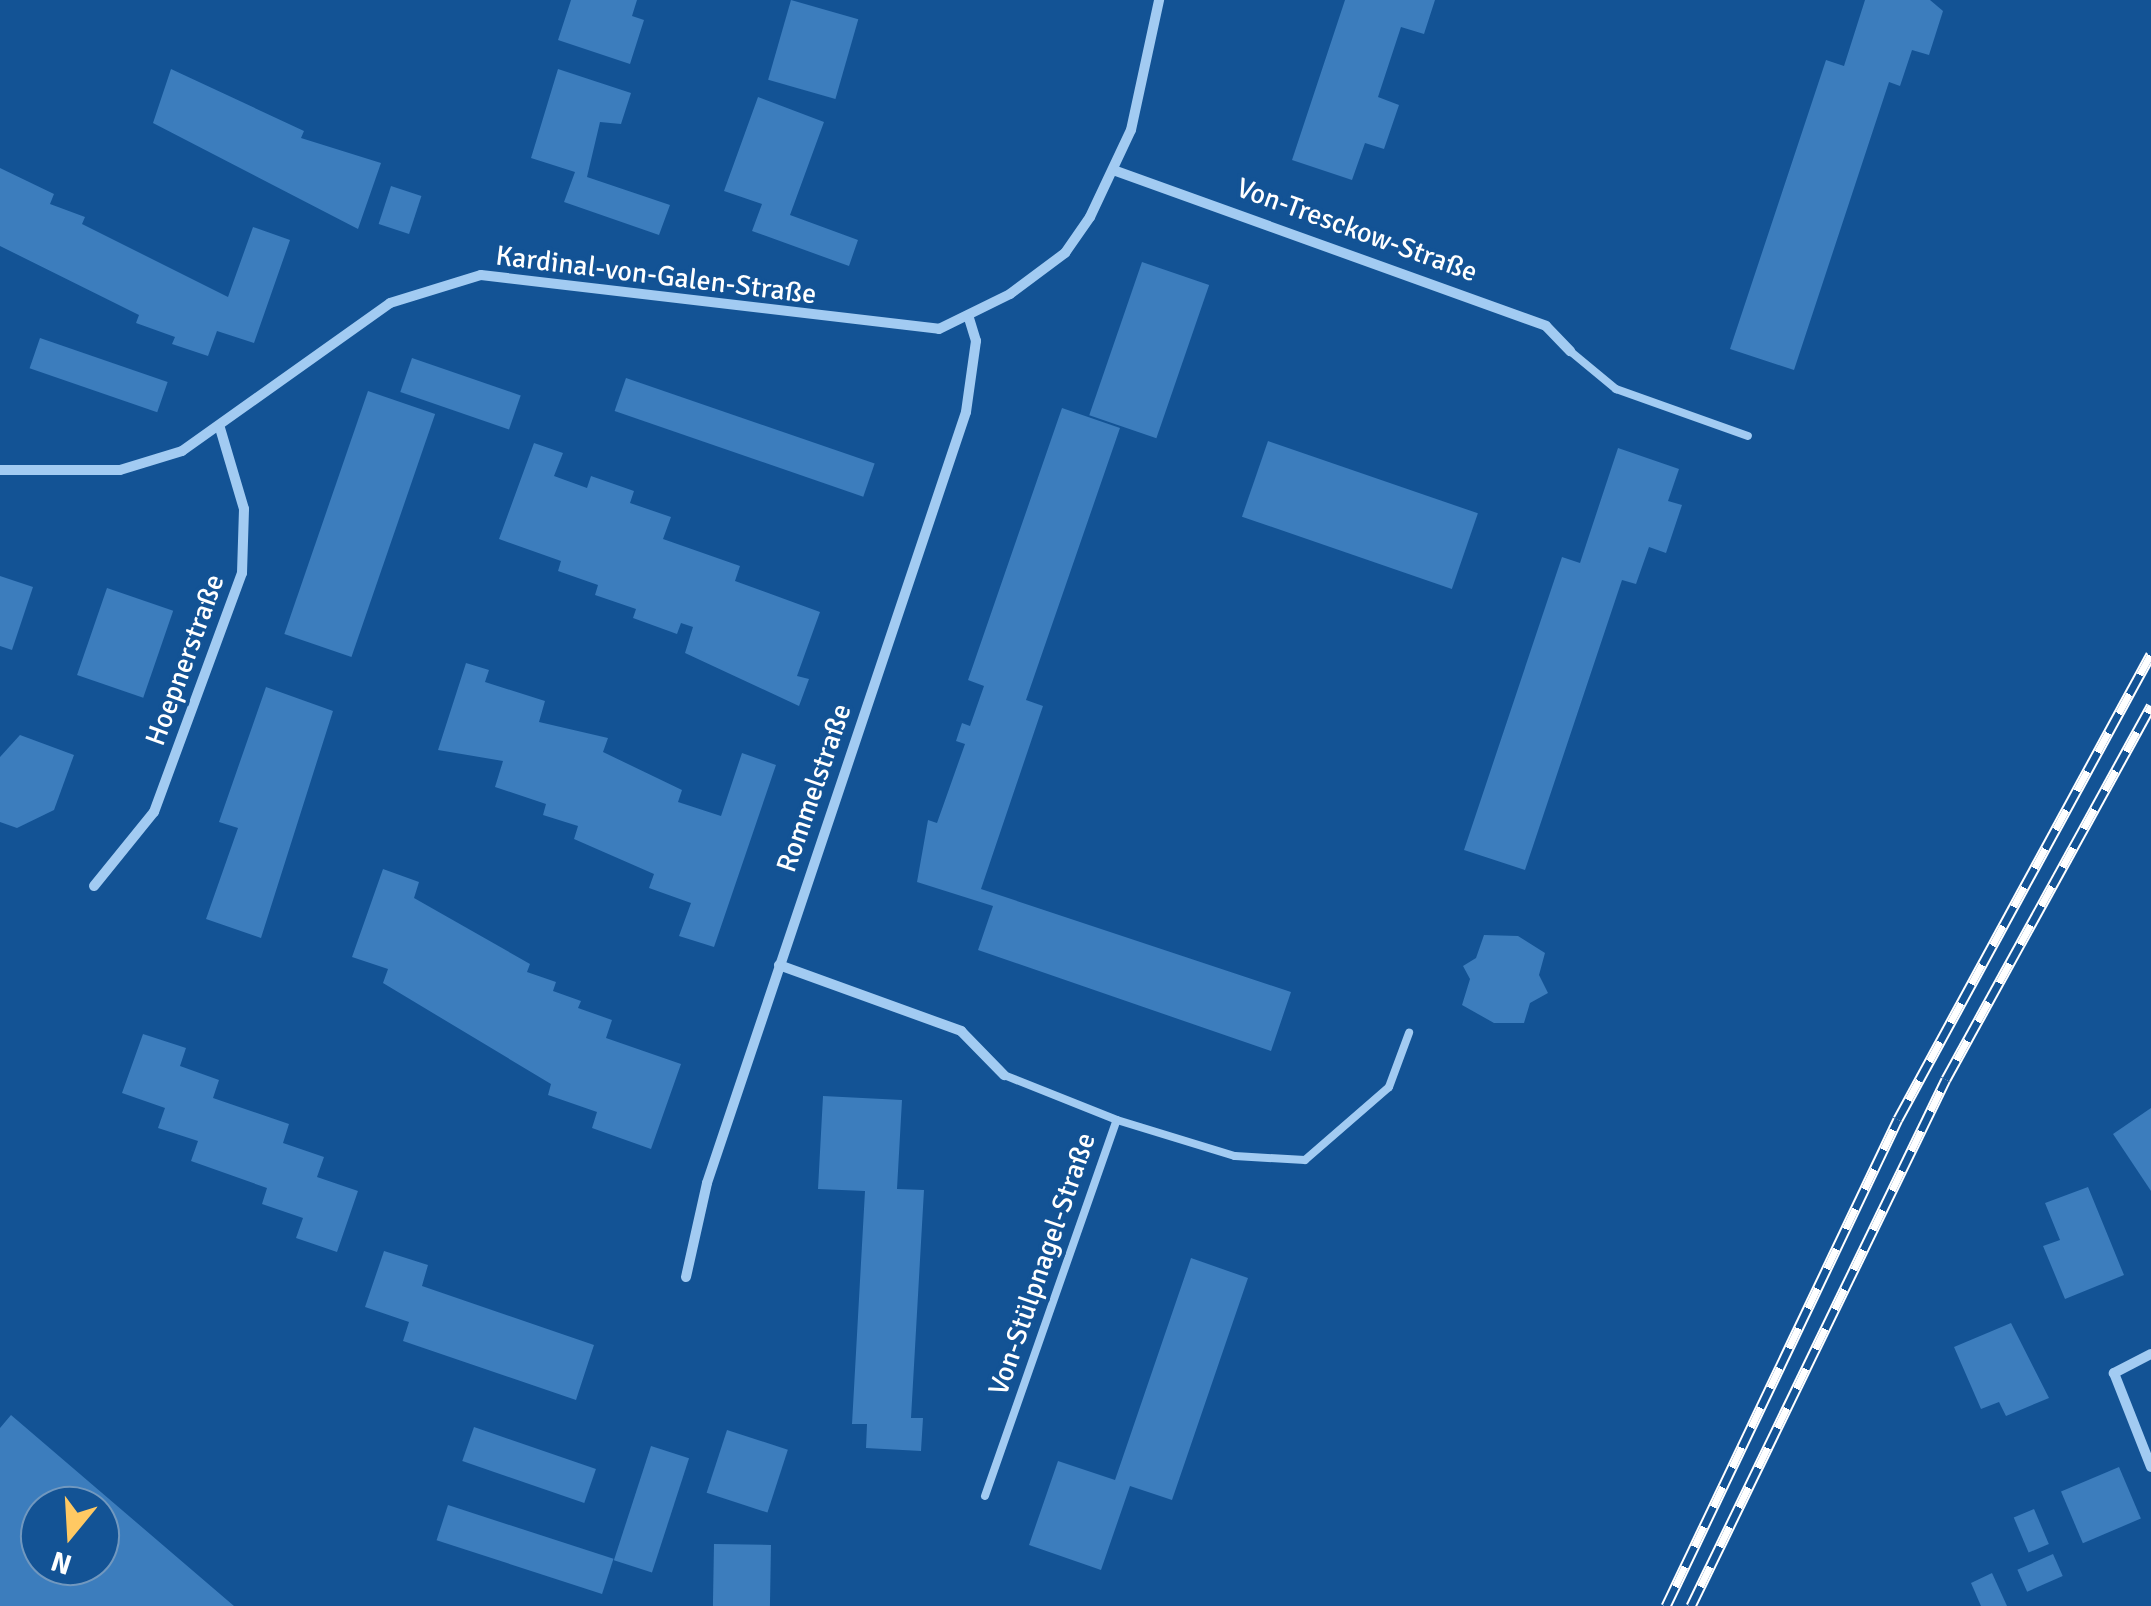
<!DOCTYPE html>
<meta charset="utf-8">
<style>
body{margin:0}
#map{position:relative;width:2151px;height:1606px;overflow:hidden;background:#135395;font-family:Signika,sans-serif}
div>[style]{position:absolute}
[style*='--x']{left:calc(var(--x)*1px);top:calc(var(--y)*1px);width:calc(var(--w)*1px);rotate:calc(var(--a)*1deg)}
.building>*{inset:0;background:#3c7dbd;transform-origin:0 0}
.lane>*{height:8px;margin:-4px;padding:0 4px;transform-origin:4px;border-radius:4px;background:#a2cbf2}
.street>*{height:10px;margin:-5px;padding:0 5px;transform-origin:5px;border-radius:5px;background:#a2cbf2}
.rail>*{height:11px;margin-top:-5.5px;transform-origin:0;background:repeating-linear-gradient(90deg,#135395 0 22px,#fff 0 44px);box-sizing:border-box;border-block:2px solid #fff}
span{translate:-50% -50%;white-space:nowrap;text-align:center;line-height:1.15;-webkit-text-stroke:8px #135395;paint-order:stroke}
.street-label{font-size:28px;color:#fff}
.north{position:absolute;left:20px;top:1486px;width:100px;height:100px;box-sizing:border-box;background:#135395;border:2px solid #7198bf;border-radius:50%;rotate:198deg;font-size:28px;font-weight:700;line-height:40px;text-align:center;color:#fff}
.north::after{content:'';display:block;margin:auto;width:35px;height:45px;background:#ffc963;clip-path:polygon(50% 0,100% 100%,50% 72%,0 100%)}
</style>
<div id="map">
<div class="building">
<i style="clip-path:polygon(571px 0,637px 0,632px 16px,644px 20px,630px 64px,558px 40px)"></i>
<i style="left:791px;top:0;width:70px;height:83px;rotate:16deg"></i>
<i style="clip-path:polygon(1345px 0,1435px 0,1424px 34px,1401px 27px,1378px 97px,1399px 105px,1384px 149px,1365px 143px,1352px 180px,1292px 160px)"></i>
<i style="clip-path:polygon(1865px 0,1930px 0,1943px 11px,1929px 55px,1912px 50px,1900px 86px,1889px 82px,1794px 370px,1730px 349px,1826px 60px,1844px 66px)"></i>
<i style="clip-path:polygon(171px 69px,304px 131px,301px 138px,381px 163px,358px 229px,153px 123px)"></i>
<i style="clip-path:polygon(558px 69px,631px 93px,621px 124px,600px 122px,587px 177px,670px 205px,659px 235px,564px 202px,575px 172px,531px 158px)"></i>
<i style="clip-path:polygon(758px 97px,824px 122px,790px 215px,858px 240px,849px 266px,752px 231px,762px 204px,724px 191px)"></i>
<i style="clip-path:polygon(0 168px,54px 194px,50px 204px,85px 217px,82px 224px,228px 297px,253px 227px,290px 240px,254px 343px,217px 331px,208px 356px,172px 344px,175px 337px,136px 323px,139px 315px,0 246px)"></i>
<i style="left:391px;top:186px;width:32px;height:40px;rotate:18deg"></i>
<i style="left:1142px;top:262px;width:71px;height:162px;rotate:19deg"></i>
<i style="left:40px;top:338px;width:135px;height:32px;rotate:19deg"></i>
<i style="left:412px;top:358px;width:115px;height:36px;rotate:19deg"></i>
<i style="left:626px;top:378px;width:263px;height:35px;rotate:19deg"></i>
<i style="left:368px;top:391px;width:71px;height:257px;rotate:19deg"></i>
<i style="clip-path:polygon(1062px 408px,1120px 428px,1026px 700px,1043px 706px,981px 889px,1291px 992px,1271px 1051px,978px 950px,993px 906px,917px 882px,928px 820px,937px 823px,965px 744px,956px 741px,962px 723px,970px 726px,984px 686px,968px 680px)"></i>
<i style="left:1268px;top:441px;width:222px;height:80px;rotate:19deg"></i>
<i style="clip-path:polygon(534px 443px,563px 453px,554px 476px,587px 488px,591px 476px,634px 491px,630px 503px,671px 517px,663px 539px,740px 566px,735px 581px,820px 612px,797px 676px,809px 679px,799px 706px,685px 653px,693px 627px,681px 623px,677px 634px,633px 618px,636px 609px,595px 595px,598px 585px,558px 571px,561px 561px,499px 539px)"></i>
<i style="clip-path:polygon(1618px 448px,1679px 469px,1668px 501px,1682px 505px,1666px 553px,1649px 547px,1636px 584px,1622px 580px,1525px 870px,1464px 850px,1562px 557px,1580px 563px)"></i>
<i style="clip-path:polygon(0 576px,33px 587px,12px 650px,0 646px)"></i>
<i style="left:107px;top:588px;width:70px;height:92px;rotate:19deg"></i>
<i style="clip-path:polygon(466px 663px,489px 670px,485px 682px,545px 701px,539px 722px,608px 738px,603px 752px,682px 790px,678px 802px,721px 816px,742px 753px,776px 765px,714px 947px,679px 936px,691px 903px,649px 888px,654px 874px,574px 839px,578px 826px,543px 815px,546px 804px,495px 787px,503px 761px,438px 750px)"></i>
<i style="clip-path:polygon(266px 687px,333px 711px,261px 938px,206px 919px,238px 828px,219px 822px)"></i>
<i style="clip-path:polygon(20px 735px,74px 755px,54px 810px,17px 828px,0 822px,0 757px)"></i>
<i style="clip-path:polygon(383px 869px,419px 882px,414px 898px,530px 964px,527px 972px,556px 982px,553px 991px,581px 1001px,578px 1008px,612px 1020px,606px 1038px,681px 1064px,651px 1149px,592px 1128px,597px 1112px,548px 1095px,551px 1084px,383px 983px,388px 969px,352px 957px)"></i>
<i style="clip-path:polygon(1484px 935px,1518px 936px,1545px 953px,1539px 975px,1548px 993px,1530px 1003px,1524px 1023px,1494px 1023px,1462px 1005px,1470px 979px,1463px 966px,1476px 958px)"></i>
<i style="clip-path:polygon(143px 1034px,186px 1048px,180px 1066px,219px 1080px,213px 1098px,289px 1124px,283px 1143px,324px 1157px,317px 1177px,358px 1191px,337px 1252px,296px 1238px,303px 1218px,262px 1204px,267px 1188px,191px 1161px,198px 1141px,158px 1128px,165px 1108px,122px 1093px)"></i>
<i style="clip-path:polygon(823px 1096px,902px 1100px,897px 1189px,924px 1190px,911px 1418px,923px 1418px,921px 1451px,866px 1448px,867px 1424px,852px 1424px,865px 1191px,818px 1189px)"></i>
<i style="clip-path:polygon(2151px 1108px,2151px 1191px,2113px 1134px)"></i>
<i style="clip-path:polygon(2088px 1187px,2124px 1275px,2065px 1299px,2043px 1246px,2060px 1240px,2045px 1203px)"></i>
<i style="clip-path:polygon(384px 1251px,428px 1265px,422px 1286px,594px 1345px,576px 1400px,403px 1341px,409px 1322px,365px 1307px)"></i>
<i style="clip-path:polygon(1191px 1258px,1248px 1278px,1172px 1500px,1130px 1486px,1101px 1570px,1029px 1545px,1058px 1461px,1115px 1480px)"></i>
<i style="clip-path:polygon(2011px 1323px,2049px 1398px,2006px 1416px,1999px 1402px,1981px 1409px,1954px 1347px)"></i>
<i style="clip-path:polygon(evenodd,11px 1415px,234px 1606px,0 1606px,0 1428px,11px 1415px,40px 1506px,100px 1506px,100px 1566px,40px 1566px,40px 1506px)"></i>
<i style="left:474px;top:1427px;width:129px;height:36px;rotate:19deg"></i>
<i style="left:727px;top:1430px;width:64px;height:66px;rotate:18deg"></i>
<i style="left:651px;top:1446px;width:40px;height:120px;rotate:18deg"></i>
<i style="left:2119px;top:1467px;width:56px;height:63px;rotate:67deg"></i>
<i style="left:448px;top:1505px;width:174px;height:37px;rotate:18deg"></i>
<i style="left:2034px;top:1509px;width:38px;height:22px;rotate:67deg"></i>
<i style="left:714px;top:1544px;width:57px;height:62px;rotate:1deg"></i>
<i style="left:2053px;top:1554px;width:24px;height:39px;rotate:66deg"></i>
<i style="clip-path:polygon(1992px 1573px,2007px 1606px,1981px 1606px,1971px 1583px)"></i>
</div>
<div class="lane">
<i style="--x:1570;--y:351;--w:60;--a:39.6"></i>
<i style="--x:1616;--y:389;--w:140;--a:19.6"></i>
<i style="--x:1117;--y:1120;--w:123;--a:17"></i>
<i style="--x:1235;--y:1156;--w:70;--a:3.3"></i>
<i style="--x:1305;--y:1160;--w:111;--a:-41"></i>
<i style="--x:1389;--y:1087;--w:58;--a:-69.7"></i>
<i style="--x:985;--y:1496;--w:398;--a:-70.7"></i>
<i style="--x:1117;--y:1120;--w:122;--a:-158.3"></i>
</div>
<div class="street">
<i style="--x:1116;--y:171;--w:457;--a:19.8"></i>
<i style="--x:1546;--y:326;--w:35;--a:46"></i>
<i style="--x:0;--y:470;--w:120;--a:0"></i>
<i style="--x:120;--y:470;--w:65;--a:-17"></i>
<i style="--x:182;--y:451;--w:255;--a:-35.4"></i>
<i style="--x:390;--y:303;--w:95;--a:-17.1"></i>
<i style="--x:481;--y:275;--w:461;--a:6.7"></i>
<i style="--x:939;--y:329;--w:79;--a:-26.2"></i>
<i style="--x:1010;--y:294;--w:69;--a:-36.7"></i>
<i style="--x:1065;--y:253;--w:44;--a:-55.2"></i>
<i style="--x:1090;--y:217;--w:96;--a:-64.8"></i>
<i style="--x:1131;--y:130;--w:133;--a:-77.8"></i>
<i style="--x:94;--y:886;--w:95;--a:-51"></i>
<i style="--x:154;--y:812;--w:255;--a:-69.8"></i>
<i style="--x:242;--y:573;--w:64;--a:-88.2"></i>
<i style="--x:244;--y:509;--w:84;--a:-106.5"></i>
<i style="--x:779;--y:965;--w:194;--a:19.9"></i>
<i style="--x:961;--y:1031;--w:62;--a:45.7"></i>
<i style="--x:686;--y:1277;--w:96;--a:-77.4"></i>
<i style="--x:707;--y:1183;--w:813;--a:-71.43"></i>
<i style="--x:966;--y:412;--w:72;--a:-82"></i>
<i style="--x:976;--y:341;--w:27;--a:-107"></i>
<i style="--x:2151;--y:1354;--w:42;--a:152.8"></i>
<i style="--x:2114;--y:1373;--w:101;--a:68.5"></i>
</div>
<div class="rail">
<i style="--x:1666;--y:1606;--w:539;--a:-64.53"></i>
<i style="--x:1898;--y:1119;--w:529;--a:-61.45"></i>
<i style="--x:1691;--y:1606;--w:585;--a:-64.18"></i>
<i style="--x:1946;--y:1079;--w:426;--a:-61.2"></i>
</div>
<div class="street-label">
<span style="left:1357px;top:230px;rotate:20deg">Von-Tresckow-Straße</span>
<span style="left:656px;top:275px;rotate:7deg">Kardinal-von-Galen-Straße</span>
<span style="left:185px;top:660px;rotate:-70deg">Hoepnerstraße</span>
<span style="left:814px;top:788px;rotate:-71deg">Rommelstraße</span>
<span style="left:1042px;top:1264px;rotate:-71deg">Von-Stülpnagel-Straße</span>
</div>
<div class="north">N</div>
</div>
